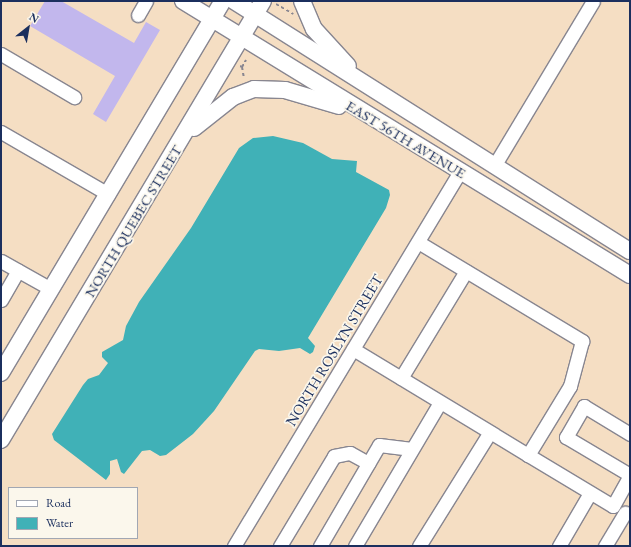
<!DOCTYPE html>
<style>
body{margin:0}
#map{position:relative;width:631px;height:547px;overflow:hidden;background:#f5dec3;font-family:"EB Garamond",serif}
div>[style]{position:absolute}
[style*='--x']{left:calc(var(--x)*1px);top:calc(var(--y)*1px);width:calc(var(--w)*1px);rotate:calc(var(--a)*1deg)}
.water>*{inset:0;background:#40b1b7}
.building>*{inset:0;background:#c2b7ed}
.path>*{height:2px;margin-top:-1px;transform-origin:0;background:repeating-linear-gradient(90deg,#888690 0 3px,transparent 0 6px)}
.roads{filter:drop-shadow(1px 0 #888690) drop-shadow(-1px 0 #888690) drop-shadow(0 1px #888690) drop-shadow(0 -1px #888690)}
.minor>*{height:13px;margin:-6.5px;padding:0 6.5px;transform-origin:6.5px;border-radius:6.5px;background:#fff}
.major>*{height:16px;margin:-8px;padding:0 8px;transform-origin:8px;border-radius:8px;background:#fff}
span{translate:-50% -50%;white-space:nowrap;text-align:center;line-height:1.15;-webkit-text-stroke:3.5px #fbf7ec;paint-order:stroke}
.street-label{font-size:15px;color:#1b2f5e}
.frame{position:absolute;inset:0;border:2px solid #1b2f5e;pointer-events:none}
.legend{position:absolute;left:8px;top:487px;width:130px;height:52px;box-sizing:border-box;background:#fbf7ec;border:1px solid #a1a7b3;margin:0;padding:5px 7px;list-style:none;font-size:12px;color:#1b2f5e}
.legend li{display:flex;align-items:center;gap:8px;height:20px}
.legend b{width:20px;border:1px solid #a1a7b3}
.north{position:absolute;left:8px;top:8px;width:40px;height:40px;-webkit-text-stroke:3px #fbf7ec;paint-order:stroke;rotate:31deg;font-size:11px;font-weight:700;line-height:16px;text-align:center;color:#1b2f5e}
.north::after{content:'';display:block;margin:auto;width:14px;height:18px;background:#1b2f5e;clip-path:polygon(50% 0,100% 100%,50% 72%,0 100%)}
</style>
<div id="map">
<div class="water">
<i style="clip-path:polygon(273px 136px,303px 143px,332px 159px,357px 161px,356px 172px,389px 190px,390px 195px,386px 208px,308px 338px,315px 346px,313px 352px,310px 354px,300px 348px,279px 351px,259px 349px,255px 351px,214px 411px,193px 434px,166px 455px,160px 456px,150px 450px,142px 451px,124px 474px,121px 472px,117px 459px,110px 461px,110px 474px,106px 480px,54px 440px,52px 434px,83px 385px,88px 379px,99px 375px,108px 363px,102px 357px,102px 352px,123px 340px,126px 326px,139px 302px,191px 228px,239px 148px,253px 138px)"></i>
</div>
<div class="building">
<i style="clip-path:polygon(45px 1px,61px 1px,134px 43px,146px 22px,160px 30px,106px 122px,93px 114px,115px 76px,30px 26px)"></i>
</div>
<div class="path">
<i style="--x:276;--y:4;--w:20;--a:30"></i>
<i style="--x:240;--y:66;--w:2;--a:27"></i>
<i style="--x:242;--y:67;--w:8;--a:-60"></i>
<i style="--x:242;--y:67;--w:11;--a:80"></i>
</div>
<div class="roads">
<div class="minor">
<i style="--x:138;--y:15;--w:16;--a:-60"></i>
<i style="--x:1;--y:54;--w:85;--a:30.5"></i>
<i style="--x:1;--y:132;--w:124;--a:30.1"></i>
<i style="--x:494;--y:166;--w:192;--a:-59"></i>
<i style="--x:418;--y:242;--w:192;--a:31.1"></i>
<i style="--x:582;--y:341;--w:47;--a:104.9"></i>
<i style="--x:570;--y:386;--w:81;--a:121.3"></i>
<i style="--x:528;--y:455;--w:99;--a:31"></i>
<i style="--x:613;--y:506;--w:35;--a:-61"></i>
<i style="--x:1;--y:261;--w:57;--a:29.2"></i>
<i style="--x:1;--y:300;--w:34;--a:-60"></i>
<i style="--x:353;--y:349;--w:205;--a:31.2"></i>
<i style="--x:401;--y:378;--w:125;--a:-58.7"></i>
<i style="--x:630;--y:434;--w:54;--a:-148.7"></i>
<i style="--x:584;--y:406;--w:36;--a:120"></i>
<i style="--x:566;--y:437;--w:74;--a:30.7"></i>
<i style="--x:234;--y:546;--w:437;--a:-58.9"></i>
<i style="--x:280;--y:546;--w:105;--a:-59"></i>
<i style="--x:334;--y:456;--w:16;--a:-11"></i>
<i style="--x:350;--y:453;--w:21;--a:29"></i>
<i style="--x:320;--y:546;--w:117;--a:-59.7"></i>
<i style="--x:379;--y:445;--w:33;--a:7"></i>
<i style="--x:355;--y:546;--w:167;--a:-59.4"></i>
<i style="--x:419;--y:546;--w:134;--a:-58.1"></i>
<i style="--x:559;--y:546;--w:61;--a:-59.7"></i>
<i style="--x:605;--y:546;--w:39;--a:-59"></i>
</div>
<div class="major">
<i style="--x:183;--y:1;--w:524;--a:31.51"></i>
<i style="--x:234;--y:1;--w:468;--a:32.3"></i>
<i style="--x:302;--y:1;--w:30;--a:67"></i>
<i style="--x:314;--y:29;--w:50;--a:47.4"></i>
<i style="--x:194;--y:128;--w:50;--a:-38.5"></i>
<i style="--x:233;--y:97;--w:22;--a:-21"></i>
<i style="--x:254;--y:89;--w:31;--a:2"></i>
<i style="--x:285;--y:90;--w:56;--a:16.5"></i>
<i style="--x:1;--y:373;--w:433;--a:-59.2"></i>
<i style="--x:1;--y:440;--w:511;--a:-59.17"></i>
</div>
</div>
<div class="street-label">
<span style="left:406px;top:139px;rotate:31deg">EAST 56TH AVENUE</span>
<span style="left:133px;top:221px;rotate:-59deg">NORTH QUEBEC STREET</span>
<span style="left:334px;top:350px;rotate:-59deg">NORTH ROSLYN STREET</span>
</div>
<div class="frame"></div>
<ul class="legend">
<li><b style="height:5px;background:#fff"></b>Road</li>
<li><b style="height:11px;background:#40b1b7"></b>Water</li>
</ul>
<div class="north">N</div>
</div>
